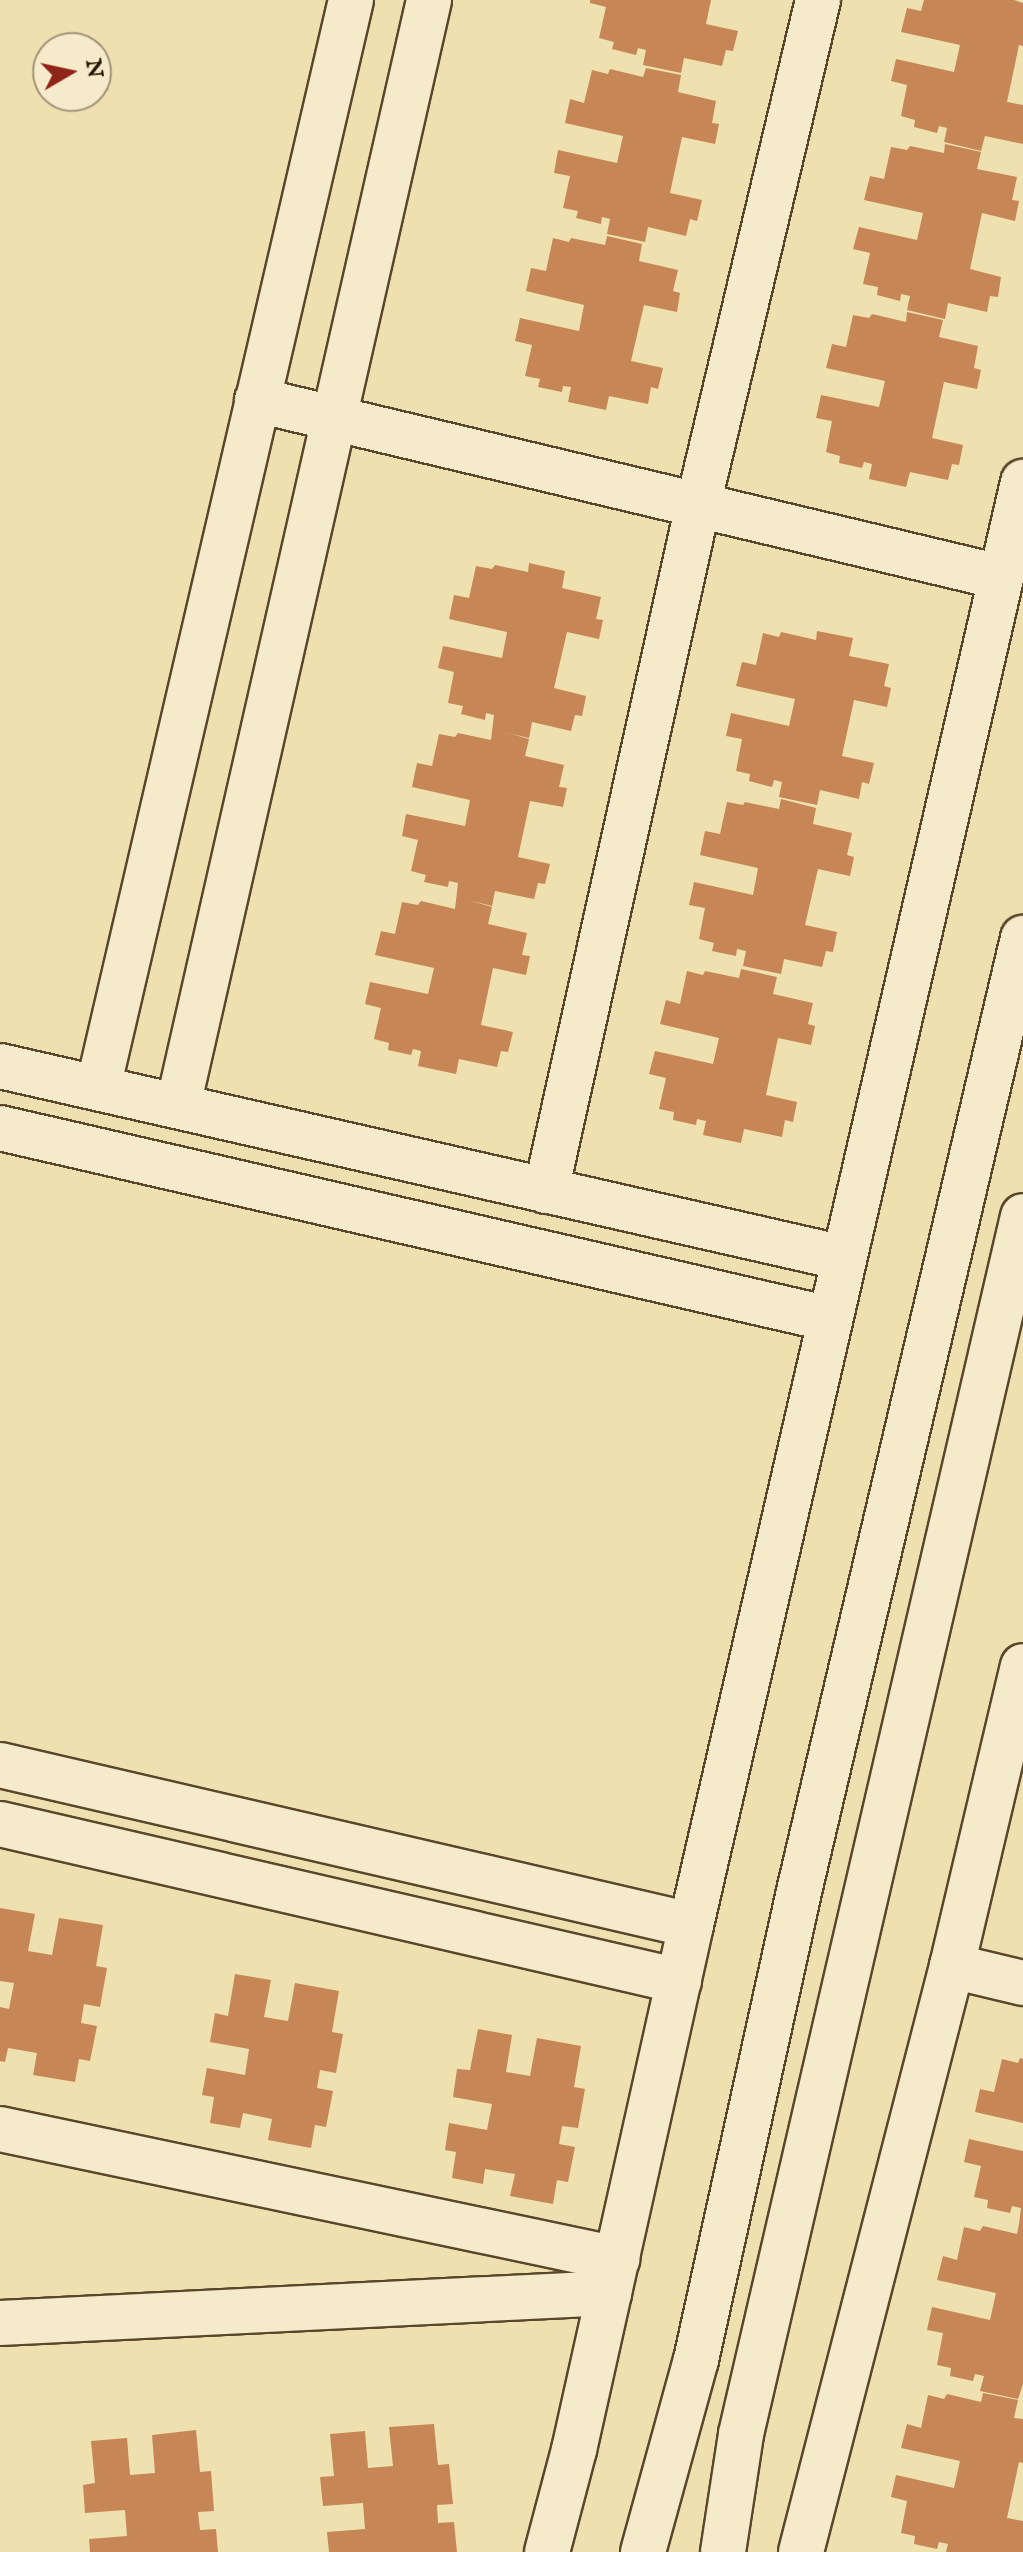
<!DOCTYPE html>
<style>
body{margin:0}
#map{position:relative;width:1023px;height:2552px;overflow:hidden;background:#efe0af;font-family:"IM FELL English",serif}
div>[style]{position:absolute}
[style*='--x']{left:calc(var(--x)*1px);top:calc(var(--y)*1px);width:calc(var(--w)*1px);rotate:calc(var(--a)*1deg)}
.building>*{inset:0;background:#c78656}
.roads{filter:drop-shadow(2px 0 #5a462c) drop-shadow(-2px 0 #5a462c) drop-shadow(0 2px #5a462c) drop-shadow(0 -2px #5a462c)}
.minor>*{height:44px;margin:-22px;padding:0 22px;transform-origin:22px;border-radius:22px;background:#f5ebcb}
span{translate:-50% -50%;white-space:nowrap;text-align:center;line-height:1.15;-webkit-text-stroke:7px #f5ebcb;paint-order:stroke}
.north{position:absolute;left:32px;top:32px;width:80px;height:80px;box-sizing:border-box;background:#f5ebcb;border:2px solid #a3947a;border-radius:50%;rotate:81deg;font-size:22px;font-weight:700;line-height:32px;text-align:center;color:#281201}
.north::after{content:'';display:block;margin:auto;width:28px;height:36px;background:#8f2418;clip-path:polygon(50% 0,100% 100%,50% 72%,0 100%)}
</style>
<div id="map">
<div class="building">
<i style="clip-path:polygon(590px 0,711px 0,706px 24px,738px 31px,733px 51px,726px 50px,722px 66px,684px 58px,681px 73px,643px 65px,646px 50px,638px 48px,636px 55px,612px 49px,614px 42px,599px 38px,606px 7px,590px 3px)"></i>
<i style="clip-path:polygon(924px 0,1014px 0,1023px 3px,1023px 46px,1019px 45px,1007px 102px,1023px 105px,1023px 144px,985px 136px,981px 151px,944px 142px,947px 128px,939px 126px,937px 133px,914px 127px,915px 120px,901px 116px,907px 85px,891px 81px,896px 59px,954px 72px,960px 45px,901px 32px,907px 8px,921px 11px)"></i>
<i style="clip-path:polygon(646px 68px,681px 75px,678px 92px,716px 101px,712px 123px,719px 124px,715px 144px,682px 137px,670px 193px,702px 200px,697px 221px,690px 219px,686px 236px,648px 227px,645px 242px,607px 234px,610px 219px,602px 217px,601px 224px,576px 218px,578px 211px,563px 208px,570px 176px,554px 173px,558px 150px,617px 163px,623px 136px,565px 123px,570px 99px,584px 103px,592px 70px,608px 74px,610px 69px,643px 77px)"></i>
<i style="clip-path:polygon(945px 144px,981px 152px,977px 169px,1017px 177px,1012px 200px,1019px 201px,1015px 221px,982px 213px,970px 269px,1001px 277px,998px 297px,990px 296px,987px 312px,948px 303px,945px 319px,907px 310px,910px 296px,901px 294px,900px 301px,877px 295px,878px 287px,863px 284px,870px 253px,853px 249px,859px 227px,917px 240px,923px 213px,864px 200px,870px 176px,884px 179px,891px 147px,907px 150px,910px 146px,944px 153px)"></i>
<i style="clip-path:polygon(607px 236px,642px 244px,639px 261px,678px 270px,673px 291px,680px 293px,677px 312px,644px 305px,631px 361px,663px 368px,658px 389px,651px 387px,648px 404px,609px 396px,606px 410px,568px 402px,571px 387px,563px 386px,562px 392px,538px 387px,540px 379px,525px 376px,532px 345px,515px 341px,520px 318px,579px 331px,584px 305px,526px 291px,531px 268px,546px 271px,553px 238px,569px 242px,571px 238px,605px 245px)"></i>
<i style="clip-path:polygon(907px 312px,943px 320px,939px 337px,978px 346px,974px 368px,981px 370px,977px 389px,944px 382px,932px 438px,963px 445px,959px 465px,952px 464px,948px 480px,910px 472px,906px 487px,869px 479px,872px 464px,864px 462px,862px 468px,839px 463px,840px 456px,826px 452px,832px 421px,816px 418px,821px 395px,879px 407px,885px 381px,826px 368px,832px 344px,846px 347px,853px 315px,869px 318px,872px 314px,906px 322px)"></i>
<i style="clip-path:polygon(529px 563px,565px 571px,562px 588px,601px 597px,596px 619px,603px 620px,599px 639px,567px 632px,554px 688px,586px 696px,582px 716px,575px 715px,571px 731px,532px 722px,529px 738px,504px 732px,529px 739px,525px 756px,564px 765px,559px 787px,567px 788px,563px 807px,530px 801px,518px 857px,550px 864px,545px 884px,538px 883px,534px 899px,495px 891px,492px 906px,468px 900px,492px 907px,488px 924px,527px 933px,522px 955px,530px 956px,526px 975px,493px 968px,481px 1025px,513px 1032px,508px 1052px,501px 1051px,497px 1067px,459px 1059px,456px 1074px,418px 1066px,421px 1051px,413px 1049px,411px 1055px,388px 1050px,389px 1043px,374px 1039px,381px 1008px,365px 1004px,370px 982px,428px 994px,434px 968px,375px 955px,381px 931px,395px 934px,402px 902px,418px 905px,421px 901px,455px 909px,458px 883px,449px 881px,448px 887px,424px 882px,426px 875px,411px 871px,418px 840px,402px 836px,406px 814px,465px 826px,470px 800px,412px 787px,417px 763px,432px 766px,439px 734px,455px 737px,458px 733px,491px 740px,494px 715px,486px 713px,485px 720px,461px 714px,463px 706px,448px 703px,454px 672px,438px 668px,443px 646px,502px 658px,507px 632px,449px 619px,454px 595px,469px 598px,476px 566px,492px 569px,495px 565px,528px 572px)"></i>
<i style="clip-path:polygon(817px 631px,853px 638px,849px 656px,889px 664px,884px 686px,891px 688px,887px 707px,854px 700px,842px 756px,874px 763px,869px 784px,862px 782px,859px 799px,820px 790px,817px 805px,779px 797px,782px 782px,774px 780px,772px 787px,749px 781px,750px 774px,736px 771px,742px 739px,726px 736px,731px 713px,789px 726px,795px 699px,736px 686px,742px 662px,756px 665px,763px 633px,779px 637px,781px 632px,816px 640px)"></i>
<i style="clip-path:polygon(781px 799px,816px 808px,813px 824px,852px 833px,847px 855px,854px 857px,850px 876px,818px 869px,805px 925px,837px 932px,833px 952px,826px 951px,822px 967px,784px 959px,781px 974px,743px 966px,746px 951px,737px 949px,736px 956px,712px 951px,714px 943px,699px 939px,705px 908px,689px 905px,694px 882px,753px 895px,758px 868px,700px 855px,705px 831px,720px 834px,727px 802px,743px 805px,745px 802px,779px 809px)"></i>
<i style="clip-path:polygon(741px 969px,777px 977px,773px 994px,813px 1003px,808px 1024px,815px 1026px,811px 1045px,778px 1038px,766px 1095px,797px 1102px,793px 1122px,785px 1120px,782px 1137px,744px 1129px,741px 1143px,703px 1135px,706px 1121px,697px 1119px,696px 1125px,673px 1120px,674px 1112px,659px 1109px,666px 1078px,649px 1074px,655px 1051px,713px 1064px,719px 1038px,660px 1024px,666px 1000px,680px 1004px,687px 971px,703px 975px,705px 971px,739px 978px)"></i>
<i style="clip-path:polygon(0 1908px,35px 1914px,28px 1951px,52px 1955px,59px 1918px,103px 1925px,96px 1966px,107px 1968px,100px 2007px,84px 2004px,81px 2023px,97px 2026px,90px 2061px,79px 2059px,75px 2082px,33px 2075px,37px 2053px,8px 2048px,5px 2062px,0 2061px,0 2007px,9px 2009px,14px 1983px,0 1981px)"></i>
<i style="clip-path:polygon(235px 1974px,271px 1980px,264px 2017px,288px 2021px,295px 1983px,339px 1991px,332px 2032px,343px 2034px,336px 2073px,320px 2070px,317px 2088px,333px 2091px,326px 2127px,315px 2125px,311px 2148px,268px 2140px,272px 2119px,243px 2113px,240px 2128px,210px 2123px,214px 2097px,202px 2095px,207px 2068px,245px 2075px,249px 2049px,210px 2042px,215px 2013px,228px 2016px)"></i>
<i style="clip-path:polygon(478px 2029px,512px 2035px,506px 2072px,530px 2076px,537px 2038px,581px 2046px,574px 2087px,585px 2089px,578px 2128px,562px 2126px,559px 2144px,575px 2147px,568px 2182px,557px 2180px,553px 2204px,510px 2196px,515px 2174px,485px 2169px,483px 2184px,452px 2178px,456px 2152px,445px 2150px,449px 2123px,487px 2130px,492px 2104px,453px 2097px,457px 2069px,470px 2070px)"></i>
<i style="clip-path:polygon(1020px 2058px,1023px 2059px,1023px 2123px,975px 2112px,980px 2089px,994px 2092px,1002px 2059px,1018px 2063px)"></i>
<i style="clip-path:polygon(969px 2139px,1023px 2151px,1023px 2384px,1018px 2399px,980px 2391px,984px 2376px,975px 2374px,973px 2381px,950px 2376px,951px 2368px,937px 2365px,943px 2333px,927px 2330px,932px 2307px,990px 2320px,996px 2293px,937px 2280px,943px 2256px,957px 2260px,964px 2227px,980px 2231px,983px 2226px,1017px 2234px,1019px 2224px,1021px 2208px,1012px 2206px,1010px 2213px,987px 2208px,988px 2200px,974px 2197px,981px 2166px,964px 2162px)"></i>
<i style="clip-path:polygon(983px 2393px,1018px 2400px,1014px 2418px,1023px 2419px,1023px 2463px,1019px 2462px,1007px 2518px,1023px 2521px,1023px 2552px,946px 2552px,948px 2544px,939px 2542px,937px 2549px,914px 2544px,915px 2536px,901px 2533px,907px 2501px,891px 2497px,896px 2475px,954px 2488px,960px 2461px,901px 2448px,907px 2424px,921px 2428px,928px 2395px,944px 2399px,947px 2394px,981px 2402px)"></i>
<i style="clip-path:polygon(434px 2424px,438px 2465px,449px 2464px,453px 2504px,437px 2505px,438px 2523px,454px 2522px,457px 2552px,329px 2552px,327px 2532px,365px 2529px,363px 2503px,323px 2506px,320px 2477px,334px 2476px,330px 2434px,365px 2431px,368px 2468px,393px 2466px,389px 2427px)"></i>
<i style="clip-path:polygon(196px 2430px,200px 2472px,211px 2471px,214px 2511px,198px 2512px,200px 2530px,216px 2529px,218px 2552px,90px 2552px,89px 2539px,127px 2536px,125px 2510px,85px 2513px,83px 2485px,95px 2483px,91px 2441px,127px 2438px,130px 2475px,155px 2473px,152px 2435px)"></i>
</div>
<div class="roads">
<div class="minor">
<i style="--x:257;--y:400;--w:764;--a:13.4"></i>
<i style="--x:0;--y:1066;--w:866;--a:12.82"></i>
<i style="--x:98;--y:1088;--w:1117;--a:-76.91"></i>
<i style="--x:178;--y:1106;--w:1134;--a:-77.21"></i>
<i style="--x:0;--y:1128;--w:852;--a:12.96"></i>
<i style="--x:546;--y:1191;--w:703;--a:-77.51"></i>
<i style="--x:698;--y:505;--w:519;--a:-76.63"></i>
<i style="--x:0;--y:1765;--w:709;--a:13.04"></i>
<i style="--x:0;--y:1824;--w:697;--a:13.02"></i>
<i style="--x:952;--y:1966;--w:73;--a:13.5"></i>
<i style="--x:0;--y:2129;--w:631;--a:11.9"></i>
<i style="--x:0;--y:2323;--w:610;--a:-2.82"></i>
<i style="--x:547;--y:2552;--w:106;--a:-75.2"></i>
<i style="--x:574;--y:2450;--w:538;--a:-77.44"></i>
<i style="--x:691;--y:1925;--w:1481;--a:-77.04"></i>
<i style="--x:643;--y:2552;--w:199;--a:-74.6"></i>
<i style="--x:696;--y:2360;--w:488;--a:-77.6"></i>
<i style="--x:801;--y:1883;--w:971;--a:-76.78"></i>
<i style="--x:723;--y:2552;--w:119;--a:-81.3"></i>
<i style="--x:741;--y:2434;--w:1250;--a:-76.96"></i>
<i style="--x:801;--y:2552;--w:605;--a:-75.55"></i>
<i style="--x:952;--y:1966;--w:308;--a:-76.7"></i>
</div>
</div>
<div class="north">N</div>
</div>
